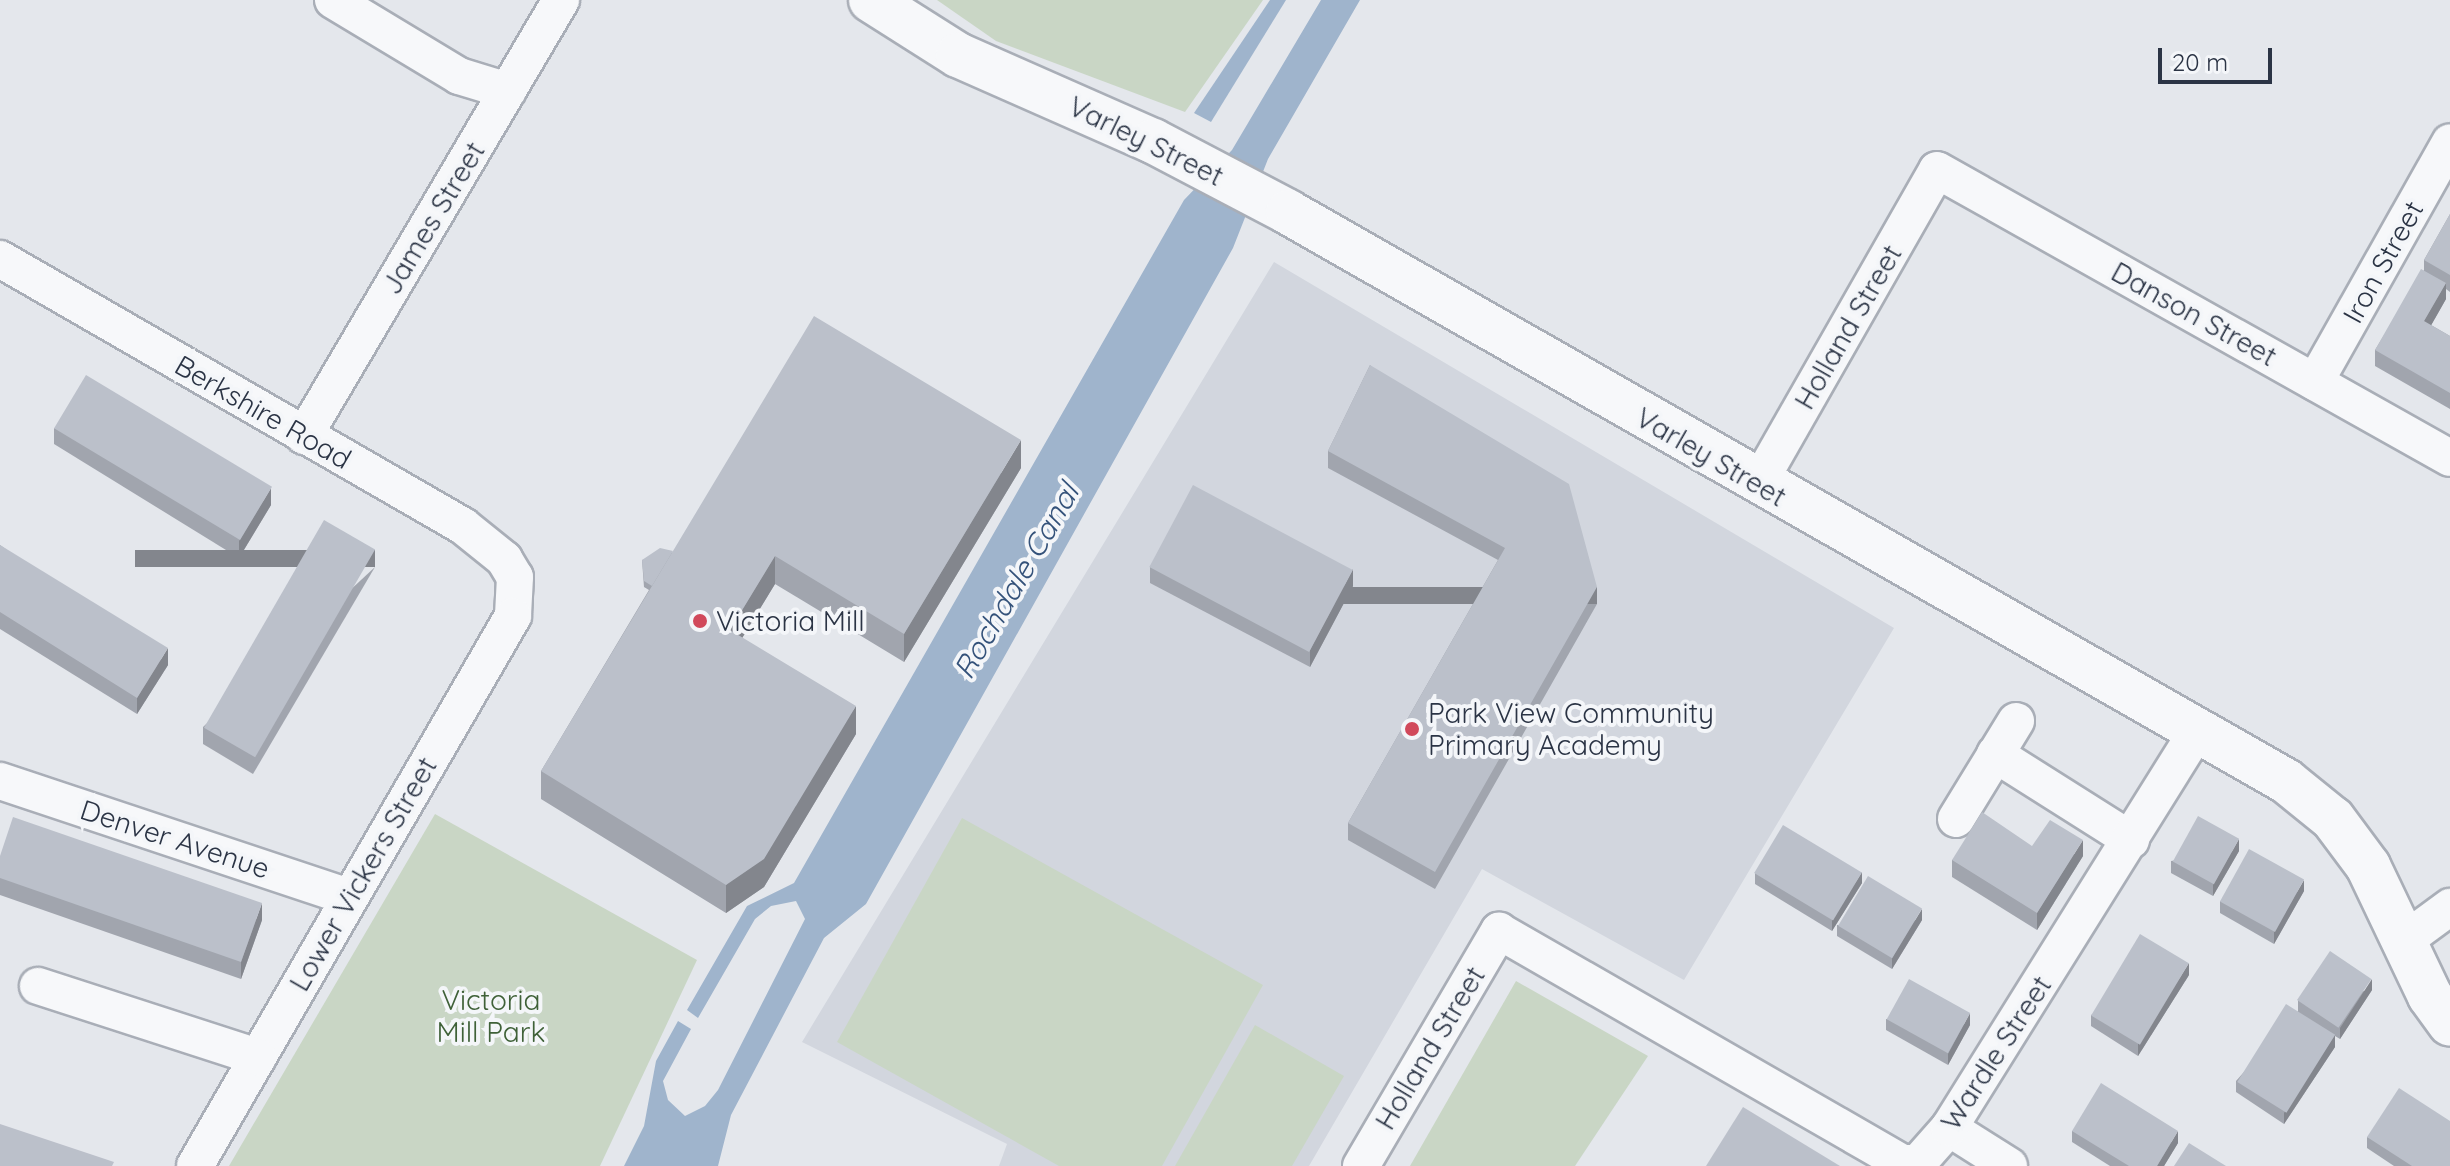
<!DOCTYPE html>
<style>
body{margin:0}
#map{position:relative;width:2450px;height:1166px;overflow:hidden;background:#e4e7ec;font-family:Quicksand,sans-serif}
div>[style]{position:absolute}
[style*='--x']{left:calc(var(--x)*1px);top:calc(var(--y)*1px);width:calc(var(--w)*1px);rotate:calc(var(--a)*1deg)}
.built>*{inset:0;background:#d2d6de}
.green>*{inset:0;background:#c9d6c5}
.water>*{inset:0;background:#9fb4cc}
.roads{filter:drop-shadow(2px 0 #a9aeb7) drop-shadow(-2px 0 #a9aeb7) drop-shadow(0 2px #a9aeb7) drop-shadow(0 -2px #a9aeb7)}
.minor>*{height:36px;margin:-18px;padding:0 18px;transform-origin:18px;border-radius:18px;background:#f7f8fa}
.tertiary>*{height:44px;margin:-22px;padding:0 22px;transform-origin:22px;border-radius:22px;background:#f7f8fa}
.wall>*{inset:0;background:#a1a5ae}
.shaded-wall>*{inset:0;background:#83868d;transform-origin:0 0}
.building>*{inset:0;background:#bbc0ca;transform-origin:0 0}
.dots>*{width:22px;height:22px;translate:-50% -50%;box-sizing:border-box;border:4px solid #f4f6f9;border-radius:50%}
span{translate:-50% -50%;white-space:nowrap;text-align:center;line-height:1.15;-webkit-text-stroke:8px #f4f6f9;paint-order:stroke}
.street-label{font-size:28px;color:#2b3445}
.poi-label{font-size:28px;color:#2b3445}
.left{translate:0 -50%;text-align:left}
.park-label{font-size:28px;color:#3f6138}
.water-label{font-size:30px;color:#34527a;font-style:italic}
.scale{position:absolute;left:2158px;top:48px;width:114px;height:36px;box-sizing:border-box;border:4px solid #2b3445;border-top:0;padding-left:10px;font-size:24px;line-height:28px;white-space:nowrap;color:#2b3445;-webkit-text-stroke:6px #f4f6f9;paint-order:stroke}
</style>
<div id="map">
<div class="built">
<i style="clip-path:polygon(1274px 262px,1894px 628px,1684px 980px,1482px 869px,1309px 1166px,999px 1166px,1007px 1144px,802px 1042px)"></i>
</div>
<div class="green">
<i style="clip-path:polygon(937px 0,1263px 0,1185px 112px,996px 41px)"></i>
<i style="clip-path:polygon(435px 814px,697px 960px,600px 1166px,229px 1166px)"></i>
<i style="clip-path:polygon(962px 818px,1263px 985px,1162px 1166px,1059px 1166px,837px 1042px)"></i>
<i style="clip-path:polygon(1516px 981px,1648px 1056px,1575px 1166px,1410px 1166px)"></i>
<i style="clip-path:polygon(1255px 1025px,1344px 1076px,1292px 1166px,1175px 1166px)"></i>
</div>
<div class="water">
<i style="clip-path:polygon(1270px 0,1286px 0,1211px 122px,1194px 113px)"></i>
<i style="clip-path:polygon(1321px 0,1360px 0,1268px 159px,1233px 248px,866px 904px,824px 938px,731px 1115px,718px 1166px,624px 1166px,644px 1126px,656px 1061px,678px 1021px,691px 1029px,663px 1081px,668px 1100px,685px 1116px,705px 1106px,718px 1090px,805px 919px,796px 901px,771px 906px,755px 919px,698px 1018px,687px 1010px,747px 906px,794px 883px,1184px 200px,1232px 150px)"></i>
</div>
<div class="roads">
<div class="minor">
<i style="--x:333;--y:0;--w:147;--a:31.1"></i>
<i style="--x:459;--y:76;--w:51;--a:17"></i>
<i style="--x:0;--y:259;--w:534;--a:29.97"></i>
<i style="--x:463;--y:526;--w:53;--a:38.8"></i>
<i style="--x:504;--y:559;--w:21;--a:59"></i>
<i style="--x:515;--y:577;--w:39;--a:93"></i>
<i style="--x:513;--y:616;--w:635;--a:120.04"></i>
<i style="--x:2315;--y:382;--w:275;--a:-60.6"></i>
<i style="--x:304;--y:436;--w:506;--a:-59.48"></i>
<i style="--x:1758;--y:484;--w:361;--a:-60.3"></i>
<i style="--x:1937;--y:170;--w:588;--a:29.31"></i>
<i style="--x:1995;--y:754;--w:161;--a:32.3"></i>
<i style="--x:0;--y:781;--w:368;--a:18.4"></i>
<i style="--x:1956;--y:819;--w:115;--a:-58.5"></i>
<i style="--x:2405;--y:940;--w:56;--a:-36.3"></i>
<i style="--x:38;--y:986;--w:231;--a:17.9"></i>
<i style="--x:1949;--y:1128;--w:71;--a:32.3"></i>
<i style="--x:1361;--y:1166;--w:273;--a:-59.6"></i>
<i style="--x:1499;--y:931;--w:466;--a:29.9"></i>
<i style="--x:1903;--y:1163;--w:15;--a:0"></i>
<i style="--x:1918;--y:1163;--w:47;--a:-48.5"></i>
<i style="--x:1949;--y:1128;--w:464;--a:-58"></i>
</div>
<div class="tertiary">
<i style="--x:871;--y:0;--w:103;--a:32.3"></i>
<i style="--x:958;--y:55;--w:213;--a:23.8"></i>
<i style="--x:1153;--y:141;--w:153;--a:27.7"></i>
<i style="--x:1288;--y:212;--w:1149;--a:29.69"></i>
<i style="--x:2286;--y:781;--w:60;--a:39"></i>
<i style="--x:2333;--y:819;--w:59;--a:53.3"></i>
<i style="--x:2368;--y:866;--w:144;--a:64.5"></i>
<i style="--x:2430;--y:996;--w:34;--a:54"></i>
</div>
</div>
<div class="wall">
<i style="clip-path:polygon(2450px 214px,2450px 292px,2446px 289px,2446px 299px,2431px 325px,2450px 336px,2450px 409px,2375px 366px,2375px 350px,2424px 270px,2424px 260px)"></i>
<i style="clip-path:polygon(1370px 365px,1597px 604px,1435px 889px,1348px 840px,1348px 823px,1498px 560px,1328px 468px,1328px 451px)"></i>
<i style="clip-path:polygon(54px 428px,271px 505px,239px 558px,54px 444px)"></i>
<i style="clip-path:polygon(1021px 468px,904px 662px,775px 584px,742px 638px,856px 734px,764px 887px,726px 913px,541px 799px,541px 771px,649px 590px,644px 587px,642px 560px)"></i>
<i style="clip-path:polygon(0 545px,168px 665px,137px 714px,0 629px)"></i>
<i style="clip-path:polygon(375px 567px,253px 774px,203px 744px,203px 727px)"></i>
<i style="clip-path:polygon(1150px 567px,1353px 586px,1310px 667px,1150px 583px)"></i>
<i style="clip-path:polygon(2032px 846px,2083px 856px,2037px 930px,1952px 877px,1952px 860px)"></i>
<i style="clip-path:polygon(2239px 851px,2213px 896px,2171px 873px,2171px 861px)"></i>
<i style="clip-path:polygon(0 856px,262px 920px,241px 979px,0 895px)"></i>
<i style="clip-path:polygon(1755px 873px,1862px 883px,1832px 931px,1755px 884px)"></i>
<i style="clip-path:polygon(2304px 891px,2274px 944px,2220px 913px,2220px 901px)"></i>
<i style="clip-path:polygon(1922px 920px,1892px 969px,1837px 936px,1837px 925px)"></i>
<i style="clip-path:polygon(2189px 975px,2138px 1056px,2091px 1026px,2091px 1015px)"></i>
<i style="clip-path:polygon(2372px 990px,2340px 1039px,2335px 1036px,2335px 1047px,2284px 1124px,2236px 1092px,2236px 1081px,2298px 1011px,2298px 1000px)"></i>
<i style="clip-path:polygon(1886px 1019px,1970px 1025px,1948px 1065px,1886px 1030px)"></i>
<i style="clip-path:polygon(2072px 1131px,2178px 1143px,2164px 1166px,2110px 1166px,2072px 1142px)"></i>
<i style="clip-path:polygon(2367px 1137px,2450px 1166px,2394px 1166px,2367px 1148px)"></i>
</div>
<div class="shaded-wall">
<i style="clip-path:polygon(2446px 283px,2446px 299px,2424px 338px,2424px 321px)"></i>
<i style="clip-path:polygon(1021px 440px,1021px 468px,904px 662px,904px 634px)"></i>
<i style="clip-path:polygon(271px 488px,271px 505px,239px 558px,239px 541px)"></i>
<i style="left:375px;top:550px;width:17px;height:240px;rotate:90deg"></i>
<i style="clip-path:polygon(775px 556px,775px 584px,730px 658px,730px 630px)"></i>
<i style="clip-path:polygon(1353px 569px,1353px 586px,1310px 667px,1310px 650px)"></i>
<i style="left:1597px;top:587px;width:17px;height:328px;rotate:90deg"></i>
<i style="clip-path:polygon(168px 648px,168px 665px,137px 714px,137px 698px)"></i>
<i style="clip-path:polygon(856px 706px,856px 734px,764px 887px,726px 913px,726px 885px)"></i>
<i style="clip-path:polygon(2239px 839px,2239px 851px,2213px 896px,2213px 885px)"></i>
<i style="clip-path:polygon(2083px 840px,2083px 856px,2037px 930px,2037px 913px)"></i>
<i style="clip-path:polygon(1862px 872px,1862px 883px,1832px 931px,1832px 920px)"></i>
<i style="clip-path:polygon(2304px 880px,2304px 891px,2274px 944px,2274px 932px)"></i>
<i style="clip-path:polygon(262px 903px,262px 920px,241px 979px,241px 962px)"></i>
<i style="clip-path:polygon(1922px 909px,1922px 920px,1892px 969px,1892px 958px)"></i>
<i style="clip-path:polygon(2189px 963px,2189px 975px,2138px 1056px,2138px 1044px)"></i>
<i style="clip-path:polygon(2372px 979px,2372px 990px,2340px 1039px,2340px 1028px)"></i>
<i style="clip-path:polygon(1970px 1013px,1970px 1025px,1948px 1065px,1948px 1054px)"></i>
<i style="clip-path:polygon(2335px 1035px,2335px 1047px,2284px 1124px,2284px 1113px)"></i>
<i style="clip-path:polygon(2178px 1131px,2178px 1143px,2164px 1166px,2157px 1166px)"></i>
</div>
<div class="building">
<i style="clip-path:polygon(2450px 214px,2450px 275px,2424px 260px)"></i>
<i style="clip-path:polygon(2421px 269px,2446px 283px,2424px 321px,2450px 336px,2450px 393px,2375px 350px)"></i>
<i style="clip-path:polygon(814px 316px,1021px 440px,904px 634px,775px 556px,730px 630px,856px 706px,764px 859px,726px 885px,541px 771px)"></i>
<i style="clip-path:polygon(1370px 365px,1569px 484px,1597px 587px,1435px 872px,1348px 823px,1505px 548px,1328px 451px)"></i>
<i style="left:86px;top:375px;width:217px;height:62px;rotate:31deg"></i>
<i style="left:1193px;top:485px;width:181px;height:93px;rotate:28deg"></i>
<i style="left:324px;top:520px;width:59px;height:240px;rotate:30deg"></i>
<i style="clip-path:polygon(0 545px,168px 648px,137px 698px,0 612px)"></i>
<i style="clip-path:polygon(660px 548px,673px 551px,652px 586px,644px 581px,642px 560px)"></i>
<i style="clip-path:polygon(1982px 812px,2032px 846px,2050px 820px,2083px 840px,2037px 913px,1952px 860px)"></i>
<i style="left:2198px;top:816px;width:47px;height:52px;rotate:29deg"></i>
<i style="clip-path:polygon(13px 817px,262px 903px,241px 962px,0 878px,0 856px)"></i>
<i style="left:1783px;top:825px;width:92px;height:56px;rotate:31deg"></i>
<i style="left:2249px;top:849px;width:63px;height:60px;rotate:29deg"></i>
<i style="left:1868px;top:876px;width:63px;height:58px;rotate:31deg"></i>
<i style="left:2140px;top:934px;width:57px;height:95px;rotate:31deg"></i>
<i style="left:2330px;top:951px;width:50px;height:59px;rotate:34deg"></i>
<i style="left:1909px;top:979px;width:70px;height:46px;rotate:29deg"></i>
<i style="left:2286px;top:1004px;width:58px;height:92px;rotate:32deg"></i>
<i style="clip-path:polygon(2101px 1083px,2178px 1131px,2157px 1166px,2129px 1166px,2072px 1131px)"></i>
<i style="clip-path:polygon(2399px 1088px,2450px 1121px,2450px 1166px,2412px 1166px,2367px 1137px)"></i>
<i style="clip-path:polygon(1743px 1107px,1840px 1166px,1706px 1166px)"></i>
<i style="clip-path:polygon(0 1124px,114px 1162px,112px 1166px,0 1166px)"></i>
<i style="clip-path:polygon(2189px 1143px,2226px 1166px,2174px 1166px)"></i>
</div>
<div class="dots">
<i style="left:700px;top:621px;background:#d1495b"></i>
<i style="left:1412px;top:729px;background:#d1495b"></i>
</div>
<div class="street-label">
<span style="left:1146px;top:141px;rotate:26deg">Varley Street</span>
<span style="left:433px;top:218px;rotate:-59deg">James Street</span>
<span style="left:2383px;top:262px;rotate:-61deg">Iron Street</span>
<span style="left:2194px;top:314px;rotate:29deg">Danson Street</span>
<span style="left:1848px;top:327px;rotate:-60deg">Holland Street</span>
<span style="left:263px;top:412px;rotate:30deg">Berkshire Road</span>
<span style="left:1711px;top:457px;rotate:30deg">Varley Street</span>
<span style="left:175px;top:839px;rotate:18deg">Denver Avenue</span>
<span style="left:363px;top:874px;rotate:-60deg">Lower Vickers Street</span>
<span style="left:1430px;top:1048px;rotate:-59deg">Holland Street</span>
<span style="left:1996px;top:1053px;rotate:-57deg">Wardle Street</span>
</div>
<div class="poi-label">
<span class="left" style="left:716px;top:621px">Victoria Mill</span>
<span class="left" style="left:1428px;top:729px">Park View Community<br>Primary Academy</span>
</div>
<div class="park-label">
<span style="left:491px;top:1016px">Victoria<br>Mill Park</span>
</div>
<div class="water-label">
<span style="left:1016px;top:581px;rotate:-60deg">Rochdale Canal</span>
</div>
<div class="scale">20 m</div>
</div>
